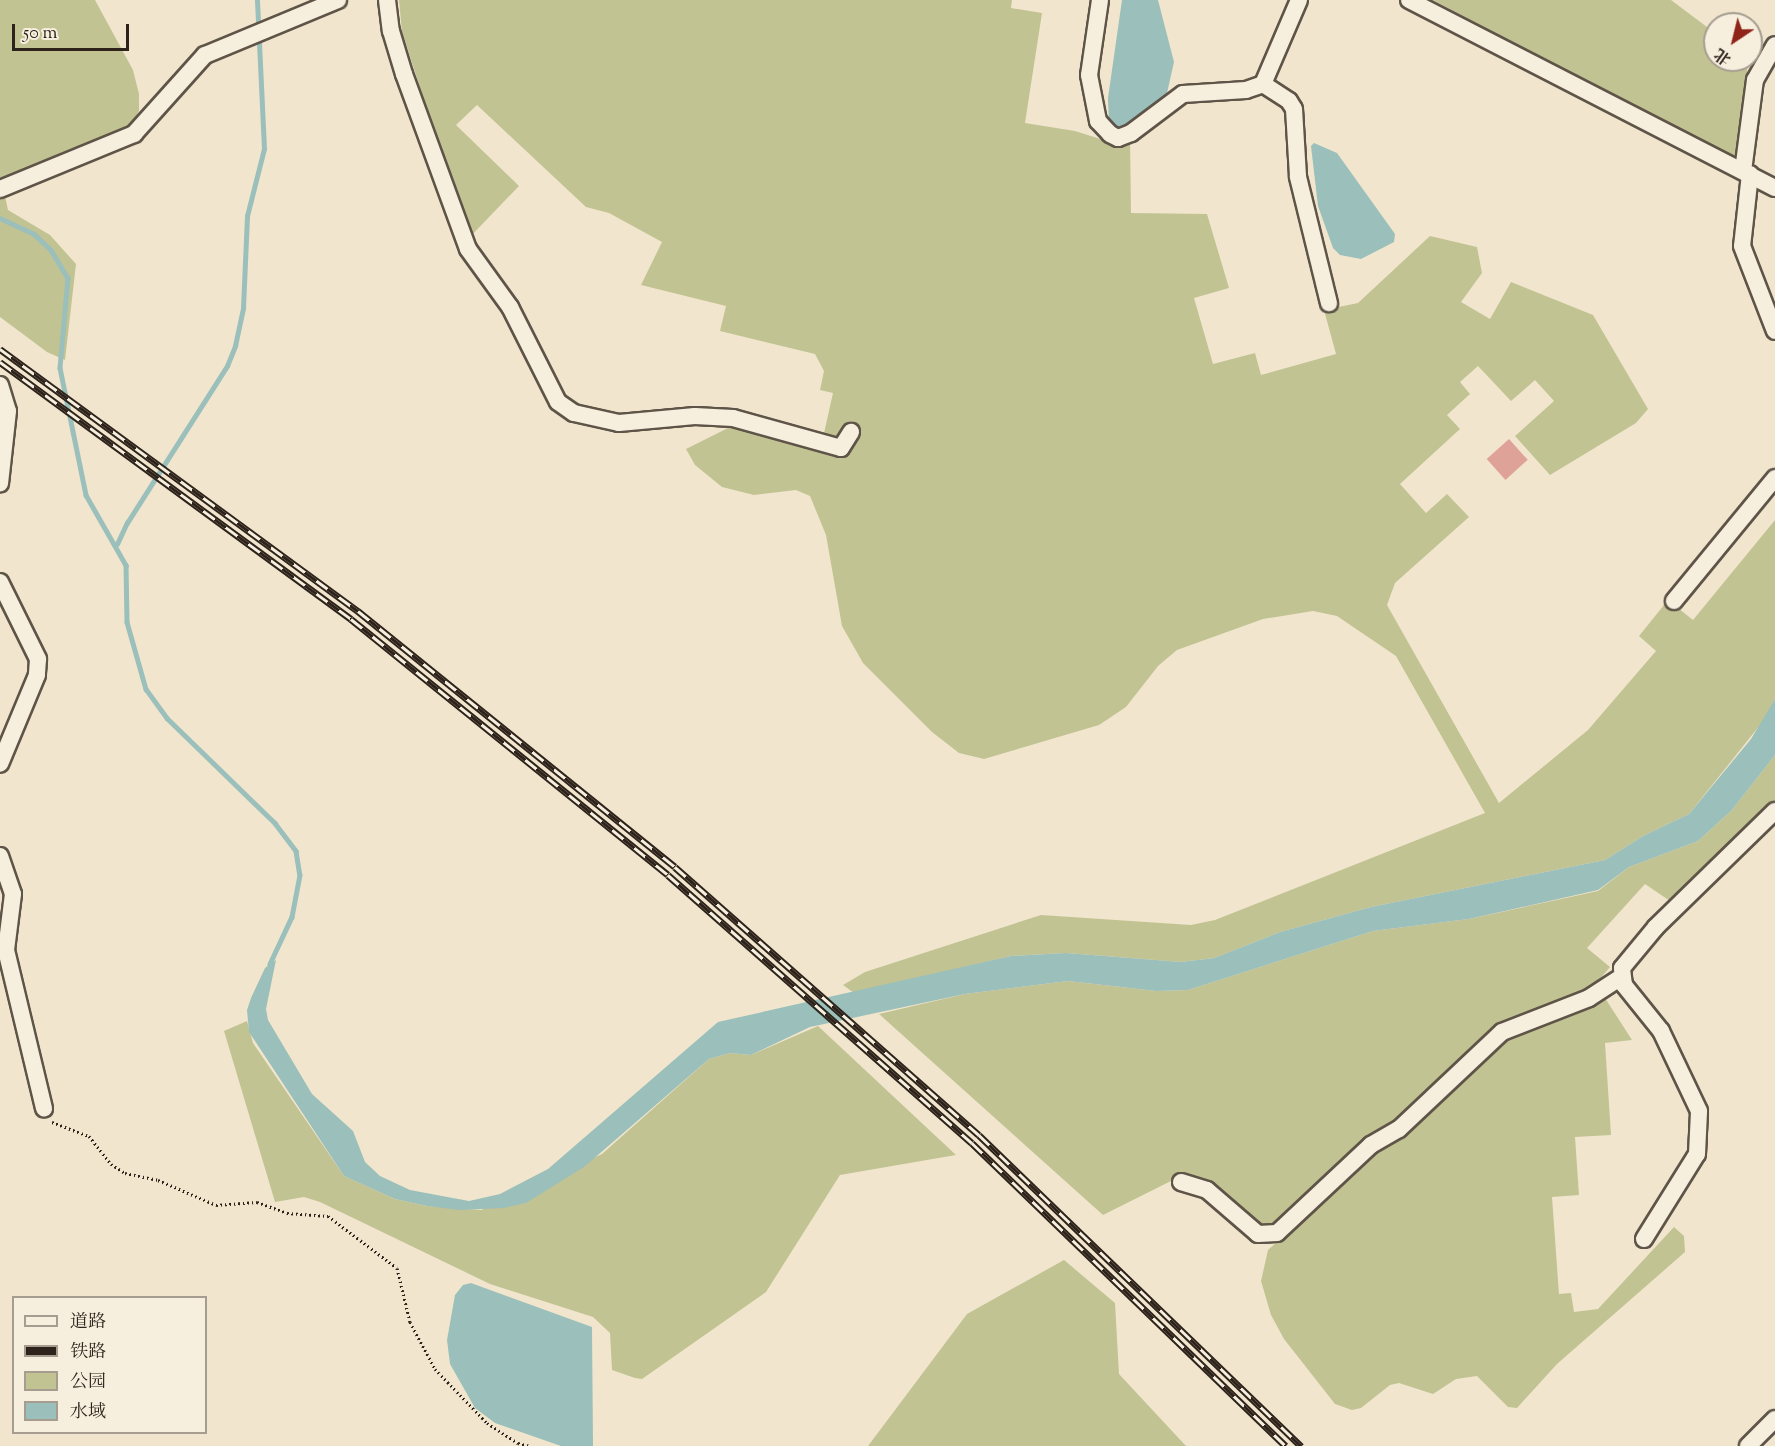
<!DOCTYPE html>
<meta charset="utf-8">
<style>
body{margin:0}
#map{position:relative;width:1775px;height:1446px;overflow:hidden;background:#f1e6cd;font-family:"Sorts Mill Goudy","Noto Serif SC",serif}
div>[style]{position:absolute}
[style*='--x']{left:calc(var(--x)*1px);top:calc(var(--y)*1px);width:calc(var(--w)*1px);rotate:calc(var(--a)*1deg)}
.green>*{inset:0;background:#c2c393}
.water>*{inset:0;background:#9bbfba}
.stream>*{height:4.5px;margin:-2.25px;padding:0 2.25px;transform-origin:2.25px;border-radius:2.25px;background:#9bbfba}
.building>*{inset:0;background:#dfa299;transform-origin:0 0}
.path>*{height:3px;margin-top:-1.5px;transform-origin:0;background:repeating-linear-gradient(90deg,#2e231b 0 1.5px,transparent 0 4.5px)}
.roads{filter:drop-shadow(2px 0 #5f5448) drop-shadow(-2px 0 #5f5448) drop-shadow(0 2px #5f5448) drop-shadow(0 -2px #5f5448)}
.minor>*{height:16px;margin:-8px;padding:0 8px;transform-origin:8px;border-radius:8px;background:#f6efde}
.rail>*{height:7px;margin-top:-3.5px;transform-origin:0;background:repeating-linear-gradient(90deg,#f6efde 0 14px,#2e231b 0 28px);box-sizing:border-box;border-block:2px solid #2e231b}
span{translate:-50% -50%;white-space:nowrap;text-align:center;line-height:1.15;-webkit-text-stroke:4.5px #f6efde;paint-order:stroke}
.legend{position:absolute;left:12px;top:1296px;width:195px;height:138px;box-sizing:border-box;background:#f6efde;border:2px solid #a69d90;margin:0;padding:8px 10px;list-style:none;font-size:18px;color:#2e231b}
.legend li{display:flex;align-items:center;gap:12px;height:30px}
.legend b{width:30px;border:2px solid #a69d90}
.north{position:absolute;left:1703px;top:12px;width:60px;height:60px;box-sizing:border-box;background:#f6efde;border:2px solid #a69d90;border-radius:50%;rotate:215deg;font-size:16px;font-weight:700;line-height:24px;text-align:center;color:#2e231b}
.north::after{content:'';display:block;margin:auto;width:21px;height:27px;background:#8f2418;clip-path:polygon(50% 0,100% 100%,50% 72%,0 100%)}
.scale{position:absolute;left:12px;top:24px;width:117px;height:27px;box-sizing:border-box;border:3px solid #2e231b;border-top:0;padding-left:8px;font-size:18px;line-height:21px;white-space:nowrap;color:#2e231b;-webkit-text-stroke:4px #f6efde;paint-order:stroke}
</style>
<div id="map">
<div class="green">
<i style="clip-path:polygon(0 0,95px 0,133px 70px,139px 94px,139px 111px,131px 125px,2px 182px,8px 210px,50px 235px,76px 264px,65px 360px,47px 352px,0 317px)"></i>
<i style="clip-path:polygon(399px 0,1012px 0,1011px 8px,1042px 13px,1025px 123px,1075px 131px,1113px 143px,1130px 136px,1131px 213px,1207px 214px,1229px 288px,1194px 298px,1213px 364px,1255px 353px,1261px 375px,1336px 354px,1324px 310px,1358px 303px,1430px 236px,1477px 247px,1482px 273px,1461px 302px,1490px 319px,1511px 282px,1593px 315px,1648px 409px,1636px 423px,1550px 475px,1515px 436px,1554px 401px,1535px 380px,1511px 401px,1478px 366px,1460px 382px,1470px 394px,1447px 415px,1460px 429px,1400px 484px,1426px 513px,1447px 494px,1469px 517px,1395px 583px,1387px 605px,1499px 803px,1588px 730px,1656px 651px,1639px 636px,1668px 600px,1693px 620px,1775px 520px,1775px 699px,1764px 720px,1689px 814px,1643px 836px,1605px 860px,1371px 907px,1280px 932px,1214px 958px,1181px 962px,1066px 953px,1011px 956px,854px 993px,843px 985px,865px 972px,1041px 915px,1191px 925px,1215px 920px,1485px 813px,1396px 656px,1337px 616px,1313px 611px,1263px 619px,1177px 650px,1158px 666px,1126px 707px,1099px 725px,984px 759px,959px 753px,932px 732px,863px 663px,842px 626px,826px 535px,810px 496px,796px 490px,754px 495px,722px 487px,695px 465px,686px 449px,730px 427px,820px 451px,833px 393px,820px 390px,824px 371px,815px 354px,720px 331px,726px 306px,641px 285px,662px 242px,609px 213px,586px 207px,477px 105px,456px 125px,519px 186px,469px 238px,402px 32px)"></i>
<i style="clip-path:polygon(1433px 0,1671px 0,1715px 33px,1715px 60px,1748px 60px,1740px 156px,1730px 159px)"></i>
<i style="clip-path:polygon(1775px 755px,1775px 802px,1670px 901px,1645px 884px,1587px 948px,1610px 967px,1591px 989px,1518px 1018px,1280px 1224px,1263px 1230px,1192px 1176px,1181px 1176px,1103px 1215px,879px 1014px,965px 994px,1068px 981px,1156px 991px,1188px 990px,1373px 931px,1469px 919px,1598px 891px,1629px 867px,1698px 841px,1732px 810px)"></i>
<i style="clip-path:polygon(1605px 998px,1632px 1040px,1605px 1043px,1611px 1135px,1575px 1137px,1579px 1195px,1552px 1197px,1559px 1294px,1571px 1293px,1574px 1312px,1598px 1309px,1674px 1227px,1684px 1236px,1685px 1252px,1557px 1364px,1517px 1408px,1508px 1407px,1477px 1376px,1456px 1379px,1433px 1394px,1399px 1383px,1390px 1385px,1361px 1408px,1352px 1410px,1335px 1404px,1284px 1339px,1271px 1315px,1261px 1281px,1268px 1250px,1377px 1151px,1416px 1126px,1501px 1038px)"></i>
<i style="clip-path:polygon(247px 1021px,253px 1043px,344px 1176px,395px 1199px,427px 1206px,481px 1210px,602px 1154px,709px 1059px,730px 1053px,751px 1055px,818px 1026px,956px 1155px,840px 1175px,766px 1292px,642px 1379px,635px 1378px,612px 1370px,610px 1333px,593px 1317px,490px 1284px,320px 1202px,304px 1197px,275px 1202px,224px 1031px)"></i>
<i style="clip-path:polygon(1064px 1260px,1115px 1303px,1119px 1374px,1186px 1446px,868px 1446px,967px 1314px)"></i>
</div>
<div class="water">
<i style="clip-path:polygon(1122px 0,1158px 0,1174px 62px,1167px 93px,1133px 123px,1116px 129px,1109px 124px,1108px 98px)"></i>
<i style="clip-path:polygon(1314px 143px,1337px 153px,1395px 234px,1394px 242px,1361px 259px,1340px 255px,1333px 248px,1318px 206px,1311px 146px)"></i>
<i style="clip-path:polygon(1775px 699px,1775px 755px,1732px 810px,1698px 841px,1629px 867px,1598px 890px,1469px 919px,1373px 931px,1188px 990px,1156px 991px,1068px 981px,965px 994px,810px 1027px,751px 1055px,730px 1053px,709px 1059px,584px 1167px,526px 1203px,504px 1208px,459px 1210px,427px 1206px,395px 1199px,344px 1176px,249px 1032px,247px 1010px,251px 998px,265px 968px,276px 960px,266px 1009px,268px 1020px,312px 1094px,353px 1131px,365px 1162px,380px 1176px,410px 1190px,469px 1201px,500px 1194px,548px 1169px,718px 1022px,1011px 956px,1066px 953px,1181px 962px,1214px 958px,1280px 932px,1371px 907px,1605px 860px,1643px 836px,1689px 814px,1751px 739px)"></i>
<i style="clip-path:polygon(471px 1283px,592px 1327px,593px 1446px,561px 1446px,495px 1423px,475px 1408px,450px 1364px,447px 1340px,455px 1295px,463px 1285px)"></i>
</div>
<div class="stream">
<i style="--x:0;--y:218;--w:38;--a:25"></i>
<i style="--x:34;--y:234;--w:23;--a:43"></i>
<i style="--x:51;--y:250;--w:33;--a:59"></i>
<i style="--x:68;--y:278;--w:90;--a:95.1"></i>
<i style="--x:60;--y:368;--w:130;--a:78.4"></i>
<i style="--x:86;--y:495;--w:81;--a:60.3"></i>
<i style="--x:126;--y:565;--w:57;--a:89"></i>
<i style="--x:127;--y:622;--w:70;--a:74.2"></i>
<i style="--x:146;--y:689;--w:36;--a:54"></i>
<i style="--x:167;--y:718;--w:151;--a:44.2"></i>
<i style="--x:275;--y:823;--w:35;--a:53"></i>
<i style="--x:296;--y:851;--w:24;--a:81"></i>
<i style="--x:300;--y:875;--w:43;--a:100.8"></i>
<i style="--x:292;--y:917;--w:52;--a:115.1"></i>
<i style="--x:117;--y:544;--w:23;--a:-65"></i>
<i style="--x:127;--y:523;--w:186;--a:-57.5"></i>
<i style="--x:227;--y:366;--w:22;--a:-68"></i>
<i style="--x:235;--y:346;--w:39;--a:-78"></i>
<i style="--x:243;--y:308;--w:92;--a:-87.5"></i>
<i style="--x:247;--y:216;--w:69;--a:-75.8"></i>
<i style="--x:264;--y:149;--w:149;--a:-92.7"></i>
</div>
<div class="building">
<i style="left:1509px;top:439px;width:28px;height:30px;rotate:48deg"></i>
</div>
<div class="path">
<i style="--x:52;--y:1122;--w:40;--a:21"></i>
<i style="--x:89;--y:1136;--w:36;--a:52"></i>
<i style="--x:111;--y:1164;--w:17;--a:33"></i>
<i style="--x:125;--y:1173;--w:34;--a:12"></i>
<i style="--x:158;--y:1180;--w:63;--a:23.3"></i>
<i style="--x:216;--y:1205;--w:41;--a:-4.2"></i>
<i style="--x:257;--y:1202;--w:32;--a:20"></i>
<i style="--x:287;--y:1213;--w:41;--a:4.2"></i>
<i style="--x:328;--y:1216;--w:86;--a:37"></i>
<i style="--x:397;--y:1268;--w:56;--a:76.5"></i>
<i style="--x:410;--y:1322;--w:53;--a:62"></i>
<i style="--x:435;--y:1369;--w:75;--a:46.1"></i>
<i style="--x:487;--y:1423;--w:37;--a:33"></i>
<i style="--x:518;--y:1443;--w:12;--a:14"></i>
</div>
<div class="roads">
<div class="minor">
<i style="--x:387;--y:0;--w:31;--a:83"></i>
<i style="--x:391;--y:31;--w:45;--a:73.2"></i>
<i style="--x:404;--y:74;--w:186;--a:69.9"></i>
<i style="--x:468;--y:249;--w:72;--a:54.1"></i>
<i style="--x:510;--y:307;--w:106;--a:63.2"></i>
<i style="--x:558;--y:402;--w:19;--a:35"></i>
<i style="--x:574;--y:413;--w:46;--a:12.5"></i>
<i style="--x:619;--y:423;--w:76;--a:-5.3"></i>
<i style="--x:695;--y:416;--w:38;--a:3"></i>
<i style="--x:733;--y:418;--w:112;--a:15.5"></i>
<i style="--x:841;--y:448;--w:19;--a:-58"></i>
<i style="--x:1100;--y:0;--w:76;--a:98.3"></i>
<i style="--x:1089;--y:75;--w:47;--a:78.9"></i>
<i style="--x:1098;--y:121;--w:18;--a:47"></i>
<i style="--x:1110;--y:134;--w:9;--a:27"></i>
<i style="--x:1118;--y:138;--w:14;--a:-21"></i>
<i style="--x:1131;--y:133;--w:65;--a:-36.9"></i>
<i style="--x:1183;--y:94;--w:63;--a:-3.6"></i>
<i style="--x:1246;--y:90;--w:18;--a:-19"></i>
<i style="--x:1299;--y:0;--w:91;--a:113.2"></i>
<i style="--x:1263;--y:84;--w:31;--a:33"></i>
<i style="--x:1289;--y:101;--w:9;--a:58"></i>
<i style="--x:1294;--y:109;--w:68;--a:86.6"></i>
<i style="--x:1298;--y:177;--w:130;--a:76.2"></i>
<i style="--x:1409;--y:0;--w:411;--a:27.2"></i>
<i style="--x:1743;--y:171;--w:92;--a:-82.5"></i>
<i style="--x:1755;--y:80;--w:40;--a:-60.3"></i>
<i style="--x:1750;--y:174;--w:72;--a:96.3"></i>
<i style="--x:1742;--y:246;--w:91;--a:68.8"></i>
<i style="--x:0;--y:189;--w:145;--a:-22.3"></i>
<i style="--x:134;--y:134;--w:106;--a:-48.1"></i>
<i style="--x:205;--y:55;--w:144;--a:-22.5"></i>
<i style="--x:0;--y:385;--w:27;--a:73"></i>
<i style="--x:8;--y:411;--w:73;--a:96.3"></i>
<i style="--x:0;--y:582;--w:86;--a:63.7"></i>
<i style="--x:38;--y:659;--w:16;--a:94"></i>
<i style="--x:37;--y:675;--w:96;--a:112.6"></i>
<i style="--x:1674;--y:601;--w:159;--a:-50.6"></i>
<i style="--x:0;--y:856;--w:40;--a:71.1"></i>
<i style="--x:13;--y:894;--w:56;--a:97.1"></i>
<i style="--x:6;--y:950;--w:163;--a:76.5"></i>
<i style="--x:1181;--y:1182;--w:27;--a:17"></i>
<i style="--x:1207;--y:1190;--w:67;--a:40.8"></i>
<i style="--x:1258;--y:1234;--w:19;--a:-3"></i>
<i style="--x:1277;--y:1233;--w:129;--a:-43.1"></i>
<i style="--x:1371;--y:1145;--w:32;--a:-30"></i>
<i style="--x:1399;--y:1129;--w:141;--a:-43.3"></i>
<i style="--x:1502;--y:1032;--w:93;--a:-21.3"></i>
<i style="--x:1589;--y:998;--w:38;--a:-33"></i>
<i style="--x:1644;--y:1239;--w:100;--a:-58.1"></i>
<i style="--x:1697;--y:1154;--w:43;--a:-87.3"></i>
<i style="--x:1699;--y:1111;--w:89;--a:-115.4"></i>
<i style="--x:1661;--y:1031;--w:59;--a:-128.8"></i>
<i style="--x:1624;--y:985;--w:17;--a:-97"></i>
<i style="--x:1622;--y:968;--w:53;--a:-50.3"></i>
<i style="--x:1656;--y:927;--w:166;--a:-44.3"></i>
<i style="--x:1748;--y:1446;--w:38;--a:-45"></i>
</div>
</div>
<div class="rail">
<i style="--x:0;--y:349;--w:444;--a:36.2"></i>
<i style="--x:358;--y:611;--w:407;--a:38.9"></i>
<i style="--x:675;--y:867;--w:405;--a:41.4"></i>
<i style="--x:979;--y:1135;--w:448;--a:44"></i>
<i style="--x:0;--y:362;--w:435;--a:36.2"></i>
<i style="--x:351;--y:619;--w:407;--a:38.9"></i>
<i style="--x:668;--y:875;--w:405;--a:41.4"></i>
<i style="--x:972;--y:1143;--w:436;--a:44"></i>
</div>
<ul class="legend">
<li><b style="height:8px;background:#f6efde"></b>道路</li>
<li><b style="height:8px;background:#2e231b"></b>铁路</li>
<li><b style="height:16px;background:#c2c393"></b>公园</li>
<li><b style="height:16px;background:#9bbfba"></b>水域</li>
</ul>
<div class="north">北</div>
<div class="scale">50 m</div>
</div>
